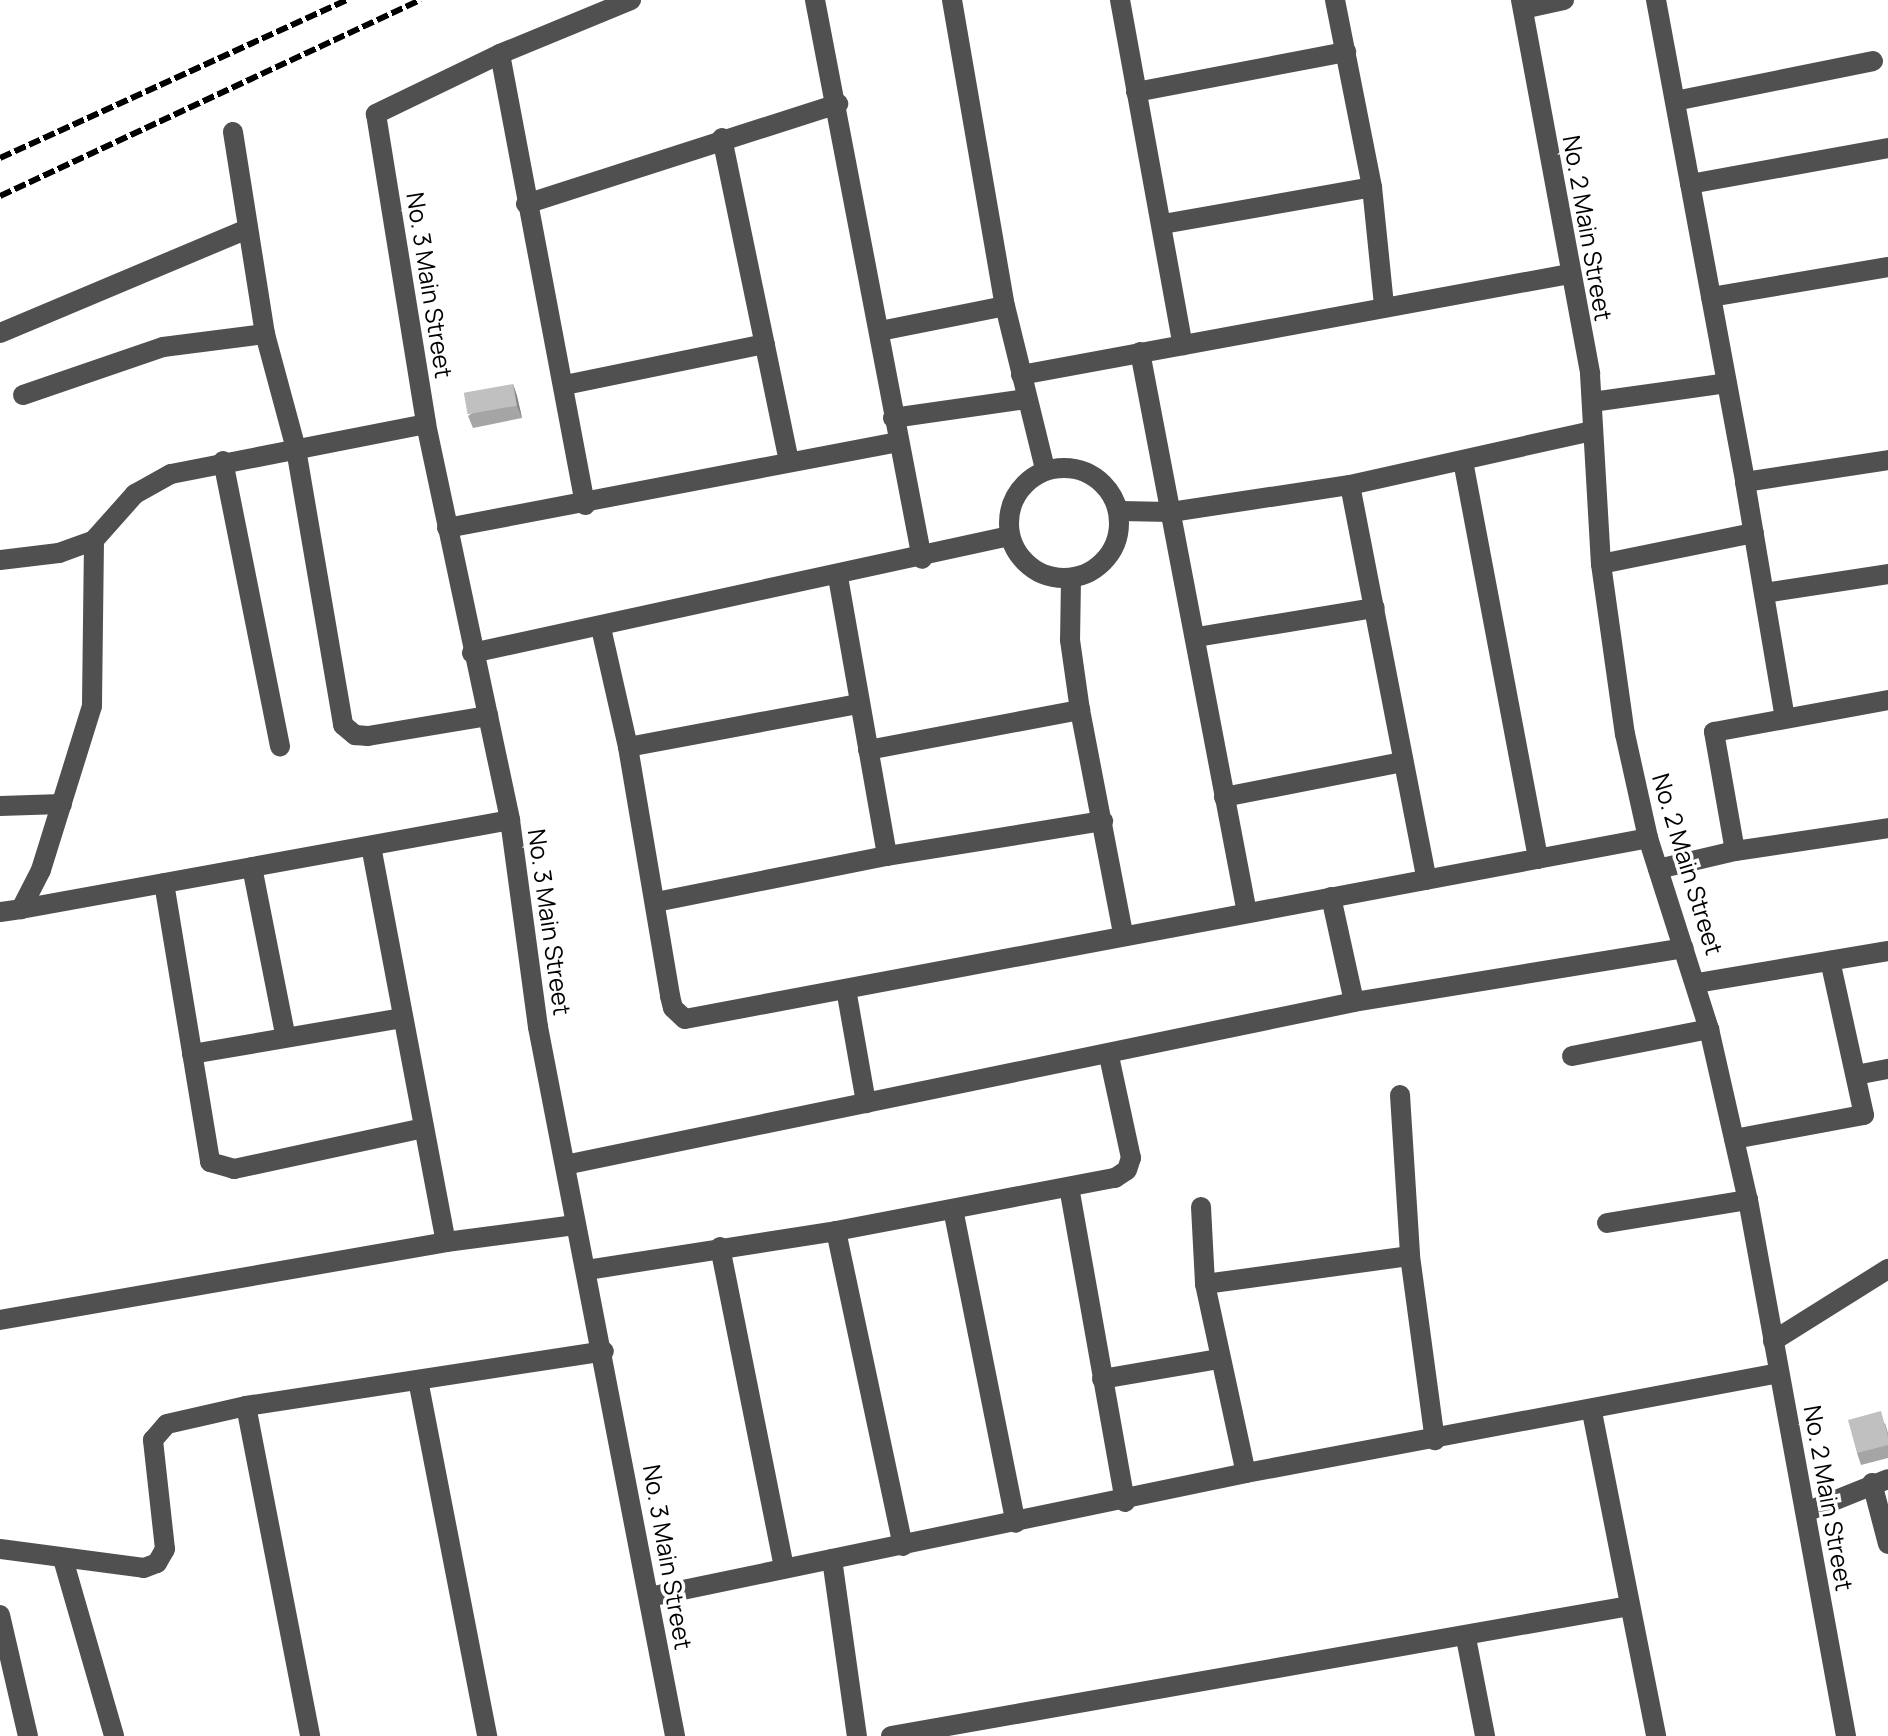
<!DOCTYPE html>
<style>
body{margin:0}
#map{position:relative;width:1888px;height:1736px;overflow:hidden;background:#fff;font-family:Manrope,sans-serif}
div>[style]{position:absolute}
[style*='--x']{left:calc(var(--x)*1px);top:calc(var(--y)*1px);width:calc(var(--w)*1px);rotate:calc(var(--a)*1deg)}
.minor>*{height:20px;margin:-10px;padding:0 10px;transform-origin:10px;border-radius:10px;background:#505050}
.minor>.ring{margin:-10px;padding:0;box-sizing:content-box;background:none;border:20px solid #505050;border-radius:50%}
.rail>*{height:6px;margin-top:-3px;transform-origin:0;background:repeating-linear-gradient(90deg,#000 0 12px,transparent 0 16px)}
.wall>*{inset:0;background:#a5a5a5}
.shaded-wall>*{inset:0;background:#868686}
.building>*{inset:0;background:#c0c0c0;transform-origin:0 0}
span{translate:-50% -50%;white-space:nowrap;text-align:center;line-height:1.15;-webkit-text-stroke:7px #fff;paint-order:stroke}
.street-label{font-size:24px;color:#000}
</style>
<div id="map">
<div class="minor">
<i style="--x:631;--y:0;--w:142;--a:157.6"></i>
<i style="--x:500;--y:54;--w:138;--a:154.2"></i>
<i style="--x:376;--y:114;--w:314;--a:80.8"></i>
<i style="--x:426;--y:424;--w:405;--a:78"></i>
<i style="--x:510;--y:820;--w:209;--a:82.3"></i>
<i style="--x:538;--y:1027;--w:722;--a:79.06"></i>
<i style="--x:815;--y:0;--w:569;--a:79.16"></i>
<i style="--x:952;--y:0;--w:311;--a:80.2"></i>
<i style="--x:1005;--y:306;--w:168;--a:76.2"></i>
<i style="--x:1120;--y:0;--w:351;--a:79.7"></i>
<i style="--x:1335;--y:0;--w:191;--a:78.8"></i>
<i style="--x:1372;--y:187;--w:119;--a:84.2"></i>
<i style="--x:1521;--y:0;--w:380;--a:79.5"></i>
<i style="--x:1590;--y:374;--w:190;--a:86.7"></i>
<i style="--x:1601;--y:564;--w:172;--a:82"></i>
<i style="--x:1625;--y:734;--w:107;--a:77.5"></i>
<i style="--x:1648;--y:838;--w:201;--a:72.3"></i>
<i style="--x:1709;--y:1029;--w:175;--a:77.2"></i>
<i style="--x:1748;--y:1200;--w:545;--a:79.64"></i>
<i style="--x:1656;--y:0;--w:490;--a:79.5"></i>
<i style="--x:1745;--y:482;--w:145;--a:-8.7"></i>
<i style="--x:1523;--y:9;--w:42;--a:-12.4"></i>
<i style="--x:500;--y:54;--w:459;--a:79.3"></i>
<i style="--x:1136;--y:92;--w:214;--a:-10.8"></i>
<i style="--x:1675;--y:101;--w:202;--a:-11.4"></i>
<i style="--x:233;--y:132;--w:205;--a:81"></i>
<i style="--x:265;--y:334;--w:119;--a:74.9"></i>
<i style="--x:296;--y:449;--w:280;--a:80.3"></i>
<i style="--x:343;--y:725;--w:16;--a:40"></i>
<i style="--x:355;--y:735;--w:13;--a:4"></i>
<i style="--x:368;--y:736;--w:122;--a:-9.5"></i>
<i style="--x:722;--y:138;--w:330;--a:78.3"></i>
<i style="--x:1690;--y:184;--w:201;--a:-10.3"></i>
<i style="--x:526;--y:204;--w:328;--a:-17.8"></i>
<i style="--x:1163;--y:224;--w:212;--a:-10"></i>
<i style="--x:1711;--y:297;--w:180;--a:-9.6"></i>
<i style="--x:880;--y:331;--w:127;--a:-11.3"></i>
<i style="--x:0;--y:333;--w:269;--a:-22.8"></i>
<i style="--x:1140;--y:352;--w:571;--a:79.2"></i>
<i style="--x:1021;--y:375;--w:557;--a:-10.44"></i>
<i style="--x:565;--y:385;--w:204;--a:-11.6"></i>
<i style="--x:23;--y:395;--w:148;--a:-18.9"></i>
<i style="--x:163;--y:347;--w:103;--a:-7.3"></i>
<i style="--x:1592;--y:402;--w:136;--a:-8"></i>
<i style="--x:893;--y:418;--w:135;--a:-8.1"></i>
<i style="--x:223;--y:461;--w:291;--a:78.7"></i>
<i style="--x:1463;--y:461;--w:405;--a:79.3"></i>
<i class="ring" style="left:1009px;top:468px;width:90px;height:90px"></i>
<i style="--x:1745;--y:482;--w:239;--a:80.4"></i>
<i style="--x:1350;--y:485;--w:402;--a:79"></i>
<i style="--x:1120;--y:511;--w:51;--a:1.1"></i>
<i style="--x:1171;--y:512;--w:181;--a:-8.6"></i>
<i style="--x:1350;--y:485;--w:248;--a:-12.6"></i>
<i style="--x:447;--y:528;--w:460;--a:-10.8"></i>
<i style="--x:94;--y:540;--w:166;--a:90.7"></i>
<i style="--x:92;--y:706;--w:172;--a:107.3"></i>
<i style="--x:41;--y:870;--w:44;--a:117.1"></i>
<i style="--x:21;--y:909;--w:497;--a:-10.3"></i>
<i style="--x:0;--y:560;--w:59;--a:-6.8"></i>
<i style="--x:59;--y:553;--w:37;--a:-20"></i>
<i style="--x:94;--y:540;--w:62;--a:-48.3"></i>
<i style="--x:135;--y:494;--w:41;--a:-29.1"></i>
<i style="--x:171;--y:474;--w:260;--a:-11.1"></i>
<i style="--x:1601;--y:564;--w:156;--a:-11.5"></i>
<i style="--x:838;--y:577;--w:283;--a:80"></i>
<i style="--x:1071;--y:579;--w:61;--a:90.9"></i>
<i style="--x:1070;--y:640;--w:71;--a:81.9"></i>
<i style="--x:1080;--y:710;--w:227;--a:79.1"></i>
<i style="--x:1764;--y:593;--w:125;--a:-8.7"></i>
<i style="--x:601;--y:628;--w:122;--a:77.2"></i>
<i style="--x:628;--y:747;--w:253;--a:80.4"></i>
<i style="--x:670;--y:996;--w:12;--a:76"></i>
<i style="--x:673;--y:1008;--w:16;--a:43"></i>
<i style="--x:685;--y:1019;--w:980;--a:-10.64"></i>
<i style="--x:1197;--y:637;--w:180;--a:-9.3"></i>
<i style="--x:472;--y:653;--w:550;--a:-12.29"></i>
<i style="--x:628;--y:747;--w:234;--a:-10.6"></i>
<i style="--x:868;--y:750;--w:216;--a:-10.7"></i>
<i style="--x:1224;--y:797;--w:181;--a:-11.1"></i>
<i style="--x:0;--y:806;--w:62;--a:-1.8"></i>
<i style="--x:371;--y:846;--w:403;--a:79.3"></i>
<i style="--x:1735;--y:851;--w:155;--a:-8.5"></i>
<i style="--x:252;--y:867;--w:170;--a:78.8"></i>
<i style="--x:1658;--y:869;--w:79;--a:-13.2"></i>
<i style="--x:1735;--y:851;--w:121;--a:-100"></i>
<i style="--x:1714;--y:732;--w:177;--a:-10.4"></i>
<i style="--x:164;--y:883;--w:283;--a:80.6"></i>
<i style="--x:210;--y:1162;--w:25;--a:16"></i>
<i style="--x:234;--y:1169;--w:194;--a:-12.2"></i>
<i style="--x:1331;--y:897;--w:107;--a:77.6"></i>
<i style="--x:656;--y:902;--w:236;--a:-11.3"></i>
<i style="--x:887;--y:856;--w:219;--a:-9.2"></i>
<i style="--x:0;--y:912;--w:21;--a:-8"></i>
<i style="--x:1697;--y:983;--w:194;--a:-9.5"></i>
<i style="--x:846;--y:989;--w:116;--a:80"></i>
<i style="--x:192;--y:1054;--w:214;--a:-9.7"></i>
<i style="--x:1572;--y:1056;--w:140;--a:-11.1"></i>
<i style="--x:1856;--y:1075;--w:33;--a:-11"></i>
<i style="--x:1400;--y:1095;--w:161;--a:86.4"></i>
<i style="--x:1734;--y:1139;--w:132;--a:-10.5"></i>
<i style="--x:1864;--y:1115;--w:158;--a:-102.4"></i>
<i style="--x:565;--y:1165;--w:806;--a:-11.67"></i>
<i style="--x:1354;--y:1002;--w:334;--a:-9.3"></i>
<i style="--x:1069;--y:1187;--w:320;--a:79.9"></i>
<i style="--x:1201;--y:1207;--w:77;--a:87"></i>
<i style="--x:1205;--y:1284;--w:193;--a:77.8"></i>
<i style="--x:953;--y:1209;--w:320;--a:78.7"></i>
<i style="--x:1607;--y:1223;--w:143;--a:-9.3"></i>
<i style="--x:836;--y:1231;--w:322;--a:78"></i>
<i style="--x:720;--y:1247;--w:325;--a:78.7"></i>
<i style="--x:587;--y:1270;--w:252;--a:-8.9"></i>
<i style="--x:836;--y:1231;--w:284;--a:-10.8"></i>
<i style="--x:1115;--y:1178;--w:14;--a:-34"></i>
<i style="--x:1127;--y:1170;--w:13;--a:-72"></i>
<i style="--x:1131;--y:1158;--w:104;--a:-102.2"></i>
<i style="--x:1205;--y:1284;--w:207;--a:-7.8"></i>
<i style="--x:1410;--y:1256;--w:186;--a:82.3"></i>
<i style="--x:0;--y:1320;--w:453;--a:-9.9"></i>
<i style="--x:446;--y:1242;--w:130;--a:-7.5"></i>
<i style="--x:1773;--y:1341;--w:136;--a:-32.1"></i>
<i style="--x:1102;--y:1379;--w:119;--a:-9.7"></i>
<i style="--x:418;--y:1380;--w:363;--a:79"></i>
<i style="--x:246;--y:1406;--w:336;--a:79"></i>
<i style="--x:1592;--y:1412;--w:330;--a:78.8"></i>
<i style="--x:1872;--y:1483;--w:63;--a:75.3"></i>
<i style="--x:1806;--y:1512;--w:88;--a:-21.9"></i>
<i style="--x:0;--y:1549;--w:145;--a:7.5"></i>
<i style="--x:144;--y:1568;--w:14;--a:-21"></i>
<i style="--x:157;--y:1563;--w:16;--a:-60"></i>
<i style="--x:165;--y:1549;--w:110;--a:-96.3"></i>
<i style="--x:153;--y:1440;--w:21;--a:-49"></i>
<i style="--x:167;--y:1424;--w:81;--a:-12.8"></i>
<i style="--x:246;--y:1406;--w:362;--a:-8.7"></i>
<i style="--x:63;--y:1559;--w:184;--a:73.9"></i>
<i style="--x:832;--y:1559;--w:179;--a:82"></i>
<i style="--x:649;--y:1597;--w:610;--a:-11.73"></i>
<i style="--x:1246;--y:1473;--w:542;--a:-10.63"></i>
<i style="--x:0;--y:1615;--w:124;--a:77"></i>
<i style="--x:1466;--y:1638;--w:100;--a:79"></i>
<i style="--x:891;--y:1736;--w:749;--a:-9.99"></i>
</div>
<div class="rail">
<i style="--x:0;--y:158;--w:381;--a:-24.5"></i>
<i style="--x:0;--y:196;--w:464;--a:-25"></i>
</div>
<div class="wall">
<i style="clip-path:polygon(513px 384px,517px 396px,522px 418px,473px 428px,468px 416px)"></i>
<i style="clip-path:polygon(1885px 1423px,1888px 1433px,1888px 1458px,1861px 1465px,1857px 1453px)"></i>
</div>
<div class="shaded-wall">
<i style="clip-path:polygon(513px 384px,517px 396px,522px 418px,517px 406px)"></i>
</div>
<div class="building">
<i style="left:513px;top:384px;width:22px;height:50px;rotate:80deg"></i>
<i style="clip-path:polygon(1881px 1411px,1888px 1437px,1888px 1445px,1857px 1453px,1848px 1420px)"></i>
</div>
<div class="street-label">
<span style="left:1588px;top:228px;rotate:80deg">No. 2 Main Street</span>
<span style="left:430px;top:285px;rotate:81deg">No. 3 Main Street</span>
<span style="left:1688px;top:864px;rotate:73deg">No. 2 Main Street</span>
<span style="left:550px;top:922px;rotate:82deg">No. 3 Main Street</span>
<span style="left:1829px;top:1498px;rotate:80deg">No. 2 Main Street</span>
<span style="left:668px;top:1557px;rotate:80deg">No. 3 Main Street</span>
</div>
</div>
